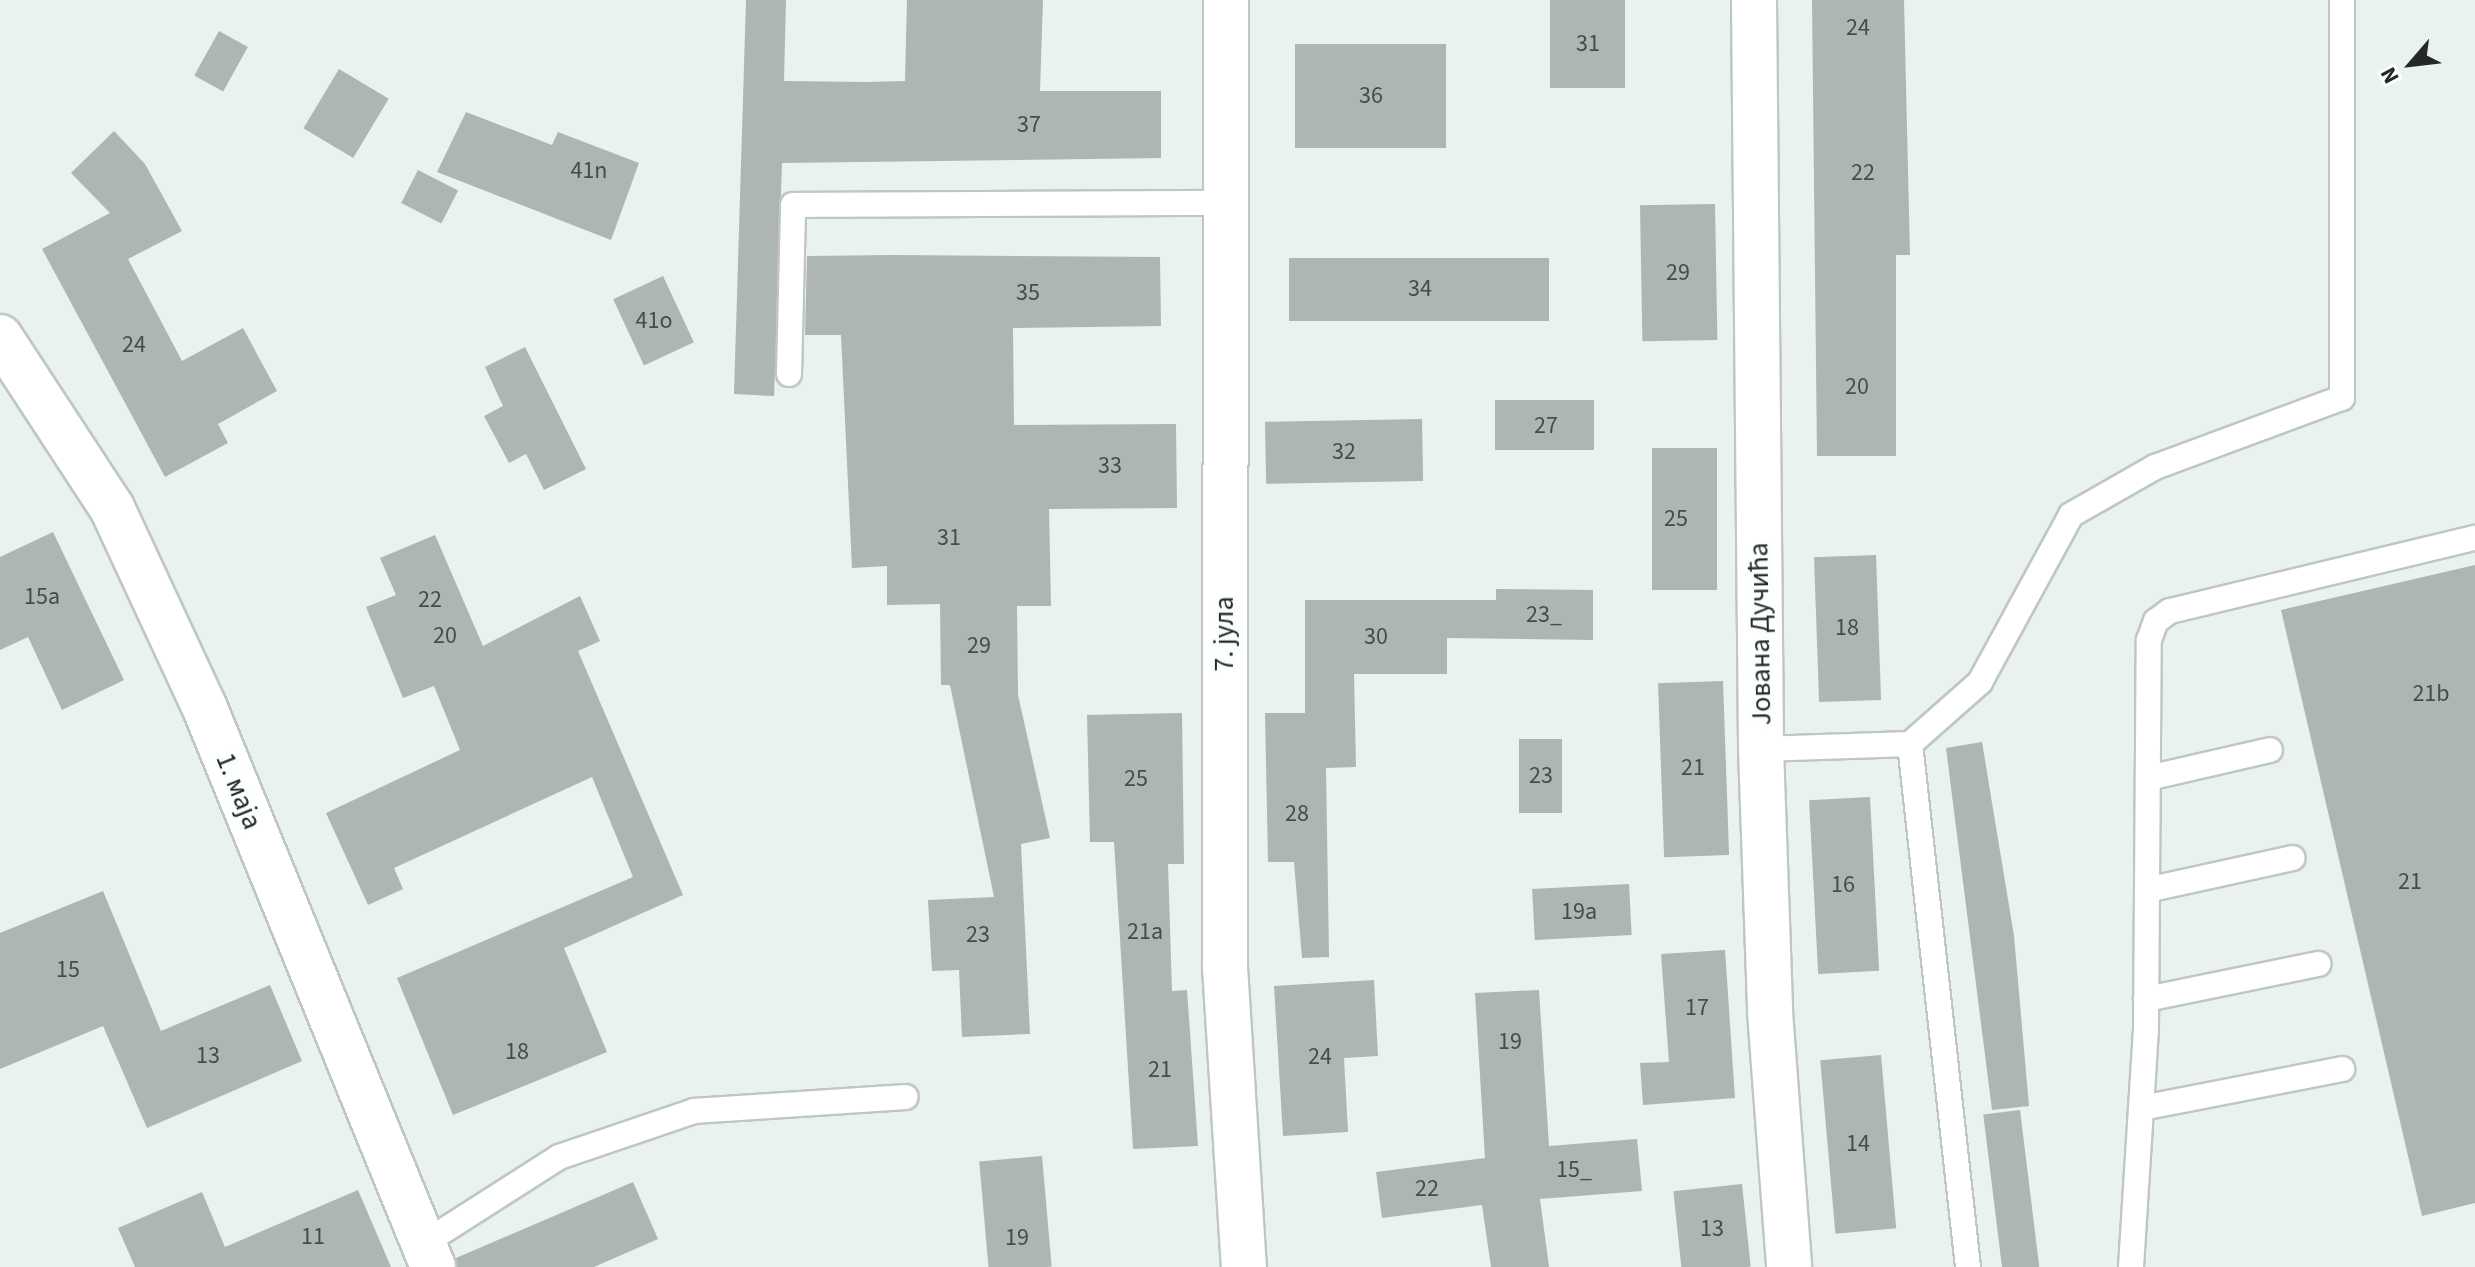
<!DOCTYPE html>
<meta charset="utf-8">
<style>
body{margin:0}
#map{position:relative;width:2475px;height:1267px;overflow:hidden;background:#e9f2ed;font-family:"Source Sans 3",sans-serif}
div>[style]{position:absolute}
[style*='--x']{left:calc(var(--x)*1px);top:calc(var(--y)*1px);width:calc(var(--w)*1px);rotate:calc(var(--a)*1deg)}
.building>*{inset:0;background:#adb6b1;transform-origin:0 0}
.roads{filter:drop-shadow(2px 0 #bec7c3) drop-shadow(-2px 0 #bec7c3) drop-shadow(0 2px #bec7c3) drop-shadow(0 -2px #bec7c3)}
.service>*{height:24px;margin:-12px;padding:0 12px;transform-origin:12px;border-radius:12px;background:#fff}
.minor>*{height:44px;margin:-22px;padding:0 22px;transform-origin:22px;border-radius:22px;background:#fff}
span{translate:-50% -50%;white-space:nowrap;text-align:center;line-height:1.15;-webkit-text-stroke:7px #f9fffc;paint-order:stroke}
.number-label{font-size:24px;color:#474c49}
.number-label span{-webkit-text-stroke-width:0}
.street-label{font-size:28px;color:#252826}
.north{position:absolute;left:2371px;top:24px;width:80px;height:80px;-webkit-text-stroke:6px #f9fffc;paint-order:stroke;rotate:242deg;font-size:22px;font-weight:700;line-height:32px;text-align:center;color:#252826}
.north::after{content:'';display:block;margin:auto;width:28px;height:36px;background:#252826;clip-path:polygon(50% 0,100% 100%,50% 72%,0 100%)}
</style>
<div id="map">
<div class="building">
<i style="clip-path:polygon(746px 0,786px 0,784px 81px,867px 82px,905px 81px,907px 0,1043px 0,1040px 91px,1161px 91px,1161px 158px,782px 163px,774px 396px,734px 394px)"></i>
<i style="left:1550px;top:0;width:75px;height:88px"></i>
<i style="clip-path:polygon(1812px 0,1904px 0,1910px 255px,1896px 255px,1896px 456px,1817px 456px)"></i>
<i style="left:219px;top:31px;width:33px;height:51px;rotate:29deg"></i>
<i style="left:1295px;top:44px;width:151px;height:104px"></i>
<i style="left:339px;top:69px;width:58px;height:69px;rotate:31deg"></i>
<i style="clip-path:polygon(466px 112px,552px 145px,558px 132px,639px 163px,611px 240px,437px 172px)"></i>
<i style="clip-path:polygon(114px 131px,145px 164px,182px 231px,128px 259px,182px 361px,243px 328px,277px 391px,218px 424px,228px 443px,165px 477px,42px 249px,110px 213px,71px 173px)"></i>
<i style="left:418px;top:170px;width:45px;height:37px;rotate:27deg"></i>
<i style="left:1715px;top:204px;width:136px;height:75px;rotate:89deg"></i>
<i style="clip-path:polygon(893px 255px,1160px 257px,1161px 326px,1013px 328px,1014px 425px,1176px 424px,1177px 508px,1049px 509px,1051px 606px,1017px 606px,1018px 695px,1050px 838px,1021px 844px,1030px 1034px,962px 1037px,959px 970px,932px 971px,928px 900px,994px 897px,950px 685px,941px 685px,940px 604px,887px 605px,887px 566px,852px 568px,841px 335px,805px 335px,807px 256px)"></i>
<i style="left:1289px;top:258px;width:260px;height:63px"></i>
<i style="left:663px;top:276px;width:73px;height:55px;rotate:65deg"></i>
<i style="clip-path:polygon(525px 347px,586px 469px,544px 490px,526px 454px,509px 463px,484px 416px,503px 406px,485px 367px)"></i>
<i style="left:1594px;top:400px;width:50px;height:99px;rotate:90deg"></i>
<i style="left:1422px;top:419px;width:62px;height:157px;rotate:89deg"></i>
<i style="left:1652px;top:448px;width:65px;height:142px"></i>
<i style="clip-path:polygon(53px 532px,124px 680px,62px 710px,28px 637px,0 650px,0 557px)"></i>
<i style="clip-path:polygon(435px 535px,483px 646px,580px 596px,600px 641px,578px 651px,683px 895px,564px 948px,607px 1052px,453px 1115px,397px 978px,633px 877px,592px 777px,394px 868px,403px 889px,368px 905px,326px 813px,460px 750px,434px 686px,403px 698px,366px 607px,396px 595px,380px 558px)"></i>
<i style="left:1876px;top:555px;width:145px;height:62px;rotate:88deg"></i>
<i style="clip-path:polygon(2475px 565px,2475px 1203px,2422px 1216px,2281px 610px)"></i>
<i style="clip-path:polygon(1496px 589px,1593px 590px,1593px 640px,1447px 638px,1447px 674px,1354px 674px,1356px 767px,1326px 768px,1329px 957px,1302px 958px,1294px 862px,1268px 862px,1265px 713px,1305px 713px,1305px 600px,1496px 600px)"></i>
<i style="left:1723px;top:681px;width:174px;height:65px;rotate:88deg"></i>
<i style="clip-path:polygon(1182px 713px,1184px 864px,1168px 864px,1172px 991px,1187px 990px,1198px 1146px,1133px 1149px,1114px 842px,1090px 842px,1087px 715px)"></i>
<i style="left:1519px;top:739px;width:43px;height:74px"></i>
<i style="clip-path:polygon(1982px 742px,2014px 936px,2029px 1106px,1992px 1110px,1946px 748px)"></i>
<i style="left:1870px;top:797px;width:174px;height:61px;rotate:87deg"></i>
<i style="left:1629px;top:884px;width:51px;height:97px;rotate:87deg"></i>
<i style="clip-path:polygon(103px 891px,161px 1031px,270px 985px,302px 1061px,147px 1128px,103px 1026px,0 1069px,0 933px)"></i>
<i style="clip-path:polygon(1725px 950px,1735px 1098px,1643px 1105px,1640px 1063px,1669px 1062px,1661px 954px)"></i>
<i style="clip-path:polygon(1374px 980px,1378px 1056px,1344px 1058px,1348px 1132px,1283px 1136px,1274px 986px)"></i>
<i style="clip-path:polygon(1539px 990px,1549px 1146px,1637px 1139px,1642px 1191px,1540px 1199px,1549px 1267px,1491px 1267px,1482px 1205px,1382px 1218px,1376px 1172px,1485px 1158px,1475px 993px)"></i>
<i style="left:1881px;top:1055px;width:174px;height:61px;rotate:85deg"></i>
<i style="left:2020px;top:1110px;width:158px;height:37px;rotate:83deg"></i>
<i style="left:1042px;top:1156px;width:111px;height:63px;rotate:85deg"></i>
<i style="clip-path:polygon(633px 1182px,658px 1239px,594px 1267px,457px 1267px,456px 1258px)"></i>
<i style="left:1742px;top:1184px;width:83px;height:69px;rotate:84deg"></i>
<i style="clip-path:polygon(358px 1190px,391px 1267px,135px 1267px,118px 1228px,202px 1192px,225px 1247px)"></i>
</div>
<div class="roads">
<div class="service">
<i style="--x:789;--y:374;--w:169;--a:-88.6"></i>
<i style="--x:793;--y:205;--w:429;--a:-0.3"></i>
<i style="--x:1910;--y:744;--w:526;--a:83.67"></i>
<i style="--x:1761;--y:749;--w:149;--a:-1.9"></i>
<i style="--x:1910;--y:744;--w:94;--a:-41.5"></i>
<i style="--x:1980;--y:682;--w:190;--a:-61.4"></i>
<i style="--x:2071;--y:515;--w:97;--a:-29.7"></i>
<i style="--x:2155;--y:467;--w:199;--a:-20.3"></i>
<i style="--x:2342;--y:398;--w:398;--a:-90"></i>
<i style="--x:2148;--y:778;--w:125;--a:-12.9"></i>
<i style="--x:2147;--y:890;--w:149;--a:-12.4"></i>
<i style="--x:2146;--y:999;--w:176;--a:-11.5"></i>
<i style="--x:2142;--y:1108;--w:204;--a:-11"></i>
<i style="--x:423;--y:1244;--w:161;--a:-32.6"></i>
<i style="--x:559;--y:1157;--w:143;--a:-18.8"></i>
<i style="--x:694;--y:1111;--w:212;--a:-3.8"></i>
<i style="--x:2131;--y:1267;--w:236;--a:-86.4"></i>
<i style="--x:2146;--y:1031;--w:391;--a:-89.6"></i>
<i style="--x:2149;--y:640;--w:20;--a:-70"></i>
<i style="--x:2156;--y:621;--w:17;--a:-36"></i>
<i style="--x:2170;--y:611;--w:314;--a:-13.5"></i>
</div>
<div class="minor">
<i style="--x:1226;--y:0;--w:967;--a:90.06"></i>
<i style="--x:1225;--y:967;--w:301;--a:86.4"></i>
<i style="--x:1754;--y:0;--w:749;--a:89.46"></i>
<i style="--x:1761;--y:749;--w:263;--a:88"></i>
<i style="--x:1770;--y:1012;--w:256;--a:85.7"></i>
<i style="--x:0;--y:337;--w:204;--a:56.8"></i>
<i style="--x:112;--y:508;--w:218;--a:65.1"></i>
<i style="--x:204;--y:706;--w:606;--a:67.79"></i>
</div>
</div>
<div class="number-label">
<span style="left:1858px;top:28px">24</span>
<span style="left:1588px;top:44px">31</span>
<span style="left:1371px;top:96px">36</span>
<span style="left:1029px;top:125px">37</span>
<span style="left:589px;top:171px">41n</span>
<span style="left:1863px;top:173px">22</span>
<span style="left:1678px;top:273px">29</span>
<span style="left:1420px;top:289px">34</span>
<span style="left:1028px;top:293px">35</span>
<span style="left:654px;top:321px">41o</span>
<span style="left:134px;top:345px">24</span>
<span style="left:1857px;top:387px">20</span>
<span style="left:1546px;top:426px">27</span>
<span style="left:1344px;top:452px">32</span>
<span style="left:1110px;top:466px">33</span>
<span style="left:1676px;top:519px">25</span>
<span style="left:949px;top:538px">31</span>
<span style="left:42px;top:597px">15a</span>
<span style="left:430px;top:600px">22</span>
<span style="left:1544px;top:615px">23_</span>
<span style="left:1847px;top:628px">18</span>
<span style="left:445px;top:636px">20</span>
<span style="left:1376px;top:637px">30</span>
<span style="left:979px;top:646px">29</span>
<span style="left:2431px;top:694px">21b</span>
<span style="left:1693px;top:768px">21</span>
<span style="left:1541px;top:776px">23</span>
<span style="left:1136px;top:779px">25</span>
<span style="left:1297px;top:814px">28</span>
<span style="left:2410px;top:882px">21</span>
<span style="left:1843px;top:885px">16</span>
<span style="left:1579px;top:912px">19a</span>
<span style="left:1145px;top:932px">21a</span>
<span style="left:978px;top:935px">23</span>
<span style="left:68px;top:970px">15</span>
<span style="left:1697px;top:1008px">17</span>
<span style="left:1510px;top:1042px">19</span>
<span style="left:517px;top:1052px">18</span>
<span style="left:208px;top:1056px">13</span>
<span style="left:1320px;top:1057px">24</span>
<span style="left:1160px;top:1070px">21</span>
<span style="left:1858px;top:1144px">14</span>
<span style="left:1574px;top:1170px">15_</span>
<span style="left:1427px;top:1189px">22</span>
<span style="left:1712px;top:1229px">13</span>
<span style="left:313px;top:1237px">11</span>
<span style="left:1017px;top:1238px">19</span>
</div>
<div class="street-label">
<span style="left:1224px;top:634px;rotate:-90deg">7. јула</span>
<span style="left:1760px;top:634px;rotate:-91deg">Јована Дучића</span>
<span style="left:239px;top:791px;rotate:68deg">1. маја</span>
</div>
<div class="north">N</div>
</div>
